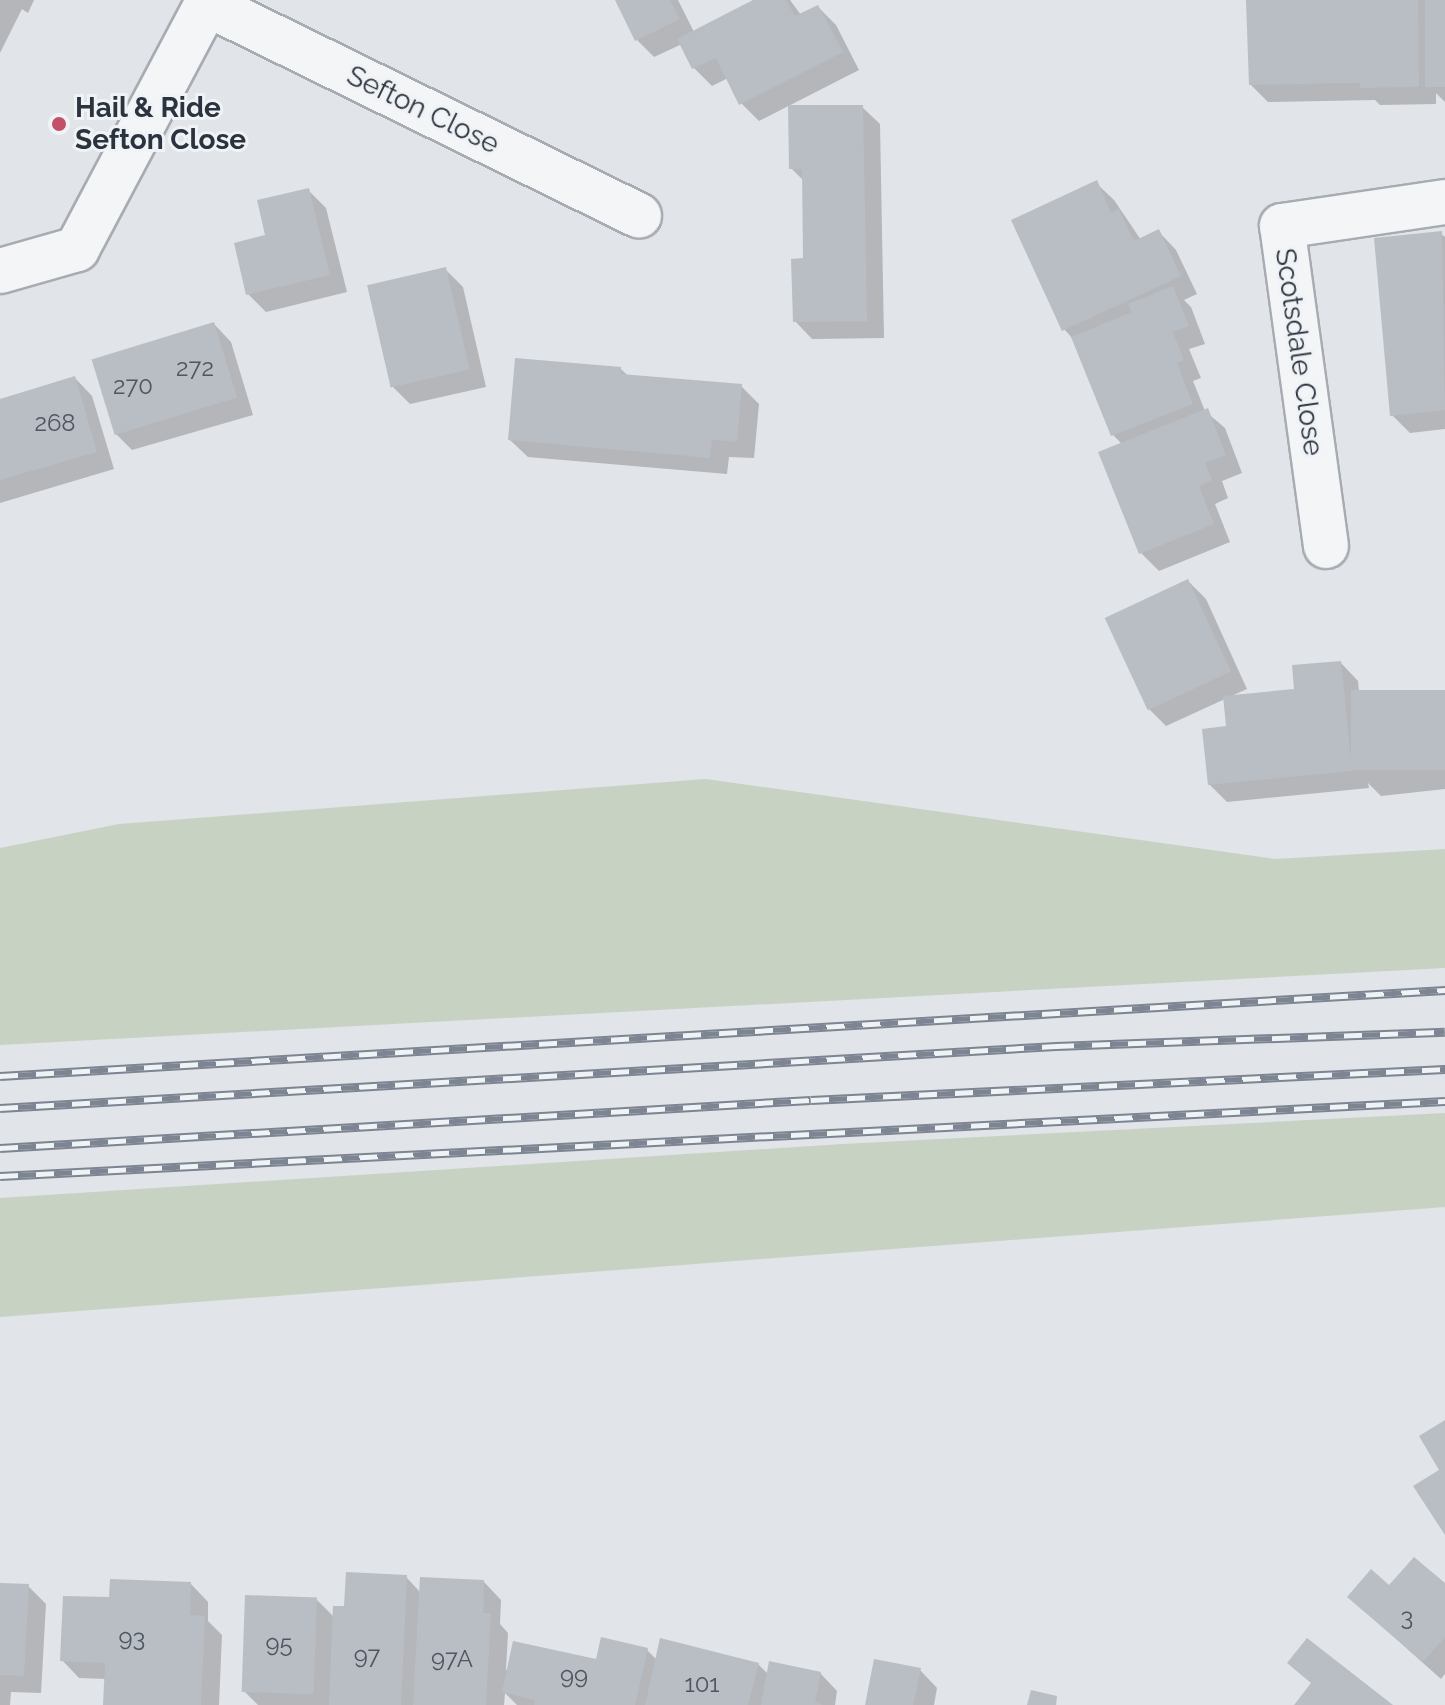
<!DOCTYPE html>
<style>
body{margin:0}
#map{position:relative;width:1445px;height:1705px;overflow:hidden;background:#e1e4e8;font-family:Raleway,sans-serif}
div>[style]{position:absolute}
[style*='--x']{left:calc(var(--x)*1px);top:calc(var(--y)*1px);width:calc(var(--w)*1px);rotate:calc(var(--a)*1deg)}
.green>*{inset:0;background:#c7d2c3}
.shadow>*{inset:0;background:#0003}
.building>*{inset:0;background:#b9bec5;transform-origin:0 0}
.roads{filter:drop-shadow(2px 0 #a7abb2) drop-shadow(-2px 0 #a7abb2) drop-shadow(0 2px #a7abb2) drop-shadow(0 -2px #a7abb2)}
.street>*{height:44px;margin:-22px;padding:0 22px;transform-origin:22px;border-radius:22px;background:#f3f5f7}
.rail>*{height:9px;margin-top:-4.5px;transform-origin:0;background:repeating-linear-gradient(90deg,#f0f3f6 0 18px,#7c8591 0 36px);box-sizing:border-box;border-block:2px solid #7c8591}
.dots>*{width:22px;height:22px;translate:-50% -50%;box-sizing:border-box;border:4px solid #f0f3f6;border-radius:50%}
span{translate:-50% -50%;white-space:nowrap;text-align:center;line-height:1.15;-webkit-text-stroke:6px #f0f3f6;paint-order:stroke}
.number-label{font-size:24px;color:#4e5660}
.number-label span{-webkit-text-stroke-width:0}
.poi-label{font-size:28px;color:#2b333f;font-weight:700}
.left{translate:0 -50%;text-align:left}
.street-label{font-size:28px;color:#2b333f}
</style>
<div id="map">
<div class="green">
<i style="clip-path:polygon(706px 779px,1275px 859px,1445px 849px,1445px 968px,0 1045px,0 848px,119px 824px)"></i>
<i style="clip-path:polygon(1445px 1113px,1445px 1207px,0 1317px,0 1198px,843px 1144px)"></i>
</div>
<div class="shadow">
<i style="clip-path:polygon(0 0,34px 0,28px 13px,22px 9px,0 53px)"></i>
<i style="clip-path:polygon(618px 0,678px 0,694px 32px,758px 0,790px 0,801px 15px,818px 7px,836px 25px,859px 70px,759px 121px,741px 103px,728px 78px,712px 86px,694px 68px,682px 44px,654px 57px,637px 40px)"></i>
<i style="clip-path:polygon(1248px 0,1445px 0,1445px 102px,1436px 93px,1436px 104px,1380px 105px,1375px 100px,1268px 102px,1250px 84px)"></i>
<i style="clip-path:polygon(862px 107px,880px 124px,884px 338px,812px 339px,795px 321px,805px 260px,804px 181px,791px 168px)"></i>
<i style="clip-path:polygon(1096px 183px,1114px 200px,1141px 240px,1159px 232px,1176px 250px,1197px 294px,1184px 300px,1191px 307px,1205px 344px,1189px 349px,1201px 378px,1193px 381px,1205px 411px,1225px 428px,1242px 473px,1222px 481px,1228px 498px,1215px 504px,1230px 542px,1159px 571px,1141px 553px,1122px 444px,1113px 435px,1075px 341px,1064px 329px)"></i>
<i style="clip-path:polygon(308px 190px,326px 208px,347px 292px,266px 312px,248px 294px,268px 237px)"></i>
<i style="clip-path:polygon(1441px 234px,1445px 237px,1445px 429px,1410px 433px,1392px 415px)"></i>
<i style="clip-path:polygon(445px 269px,463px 287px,486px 387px,410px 404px,392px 386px)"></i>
<i style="clip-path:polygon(214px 324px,231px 342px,253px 415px,132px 450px,115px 433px)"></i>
<i style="clip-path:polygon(621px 369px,628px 376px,741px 386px,759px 404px,754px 458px,729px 457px,727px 474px,528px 457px,510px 440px)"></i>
<i style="clip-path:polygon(75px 378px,92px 396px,114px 469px,0 503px,0 401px)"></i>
<i style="clip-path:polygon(1188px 581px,1206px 599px,1247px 689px,1229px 697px,1296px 691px,1341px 663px,1358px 681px,1360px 701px,1445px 692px,1445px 789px,1381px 796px,1368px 783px,1369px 788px,1227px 802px,1209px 784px,1228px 728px,1225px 699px,1166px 726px,1148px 708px)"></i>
<i style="clip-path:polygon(406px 1577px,421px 1593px,484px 1582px,501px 1600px,500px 1624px,508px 1633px,506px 1670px,597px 1661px,647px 1650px,657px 1660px,758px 1664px,769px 1675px,820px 1673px,837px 1691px,835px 1705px,517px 1705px,505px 1693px,504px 1705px,258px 1705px,244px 1691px,316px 1599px,335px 1618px)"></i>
<i style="clip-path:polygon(191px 1584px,208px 1602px,208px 1621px,222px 1635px,219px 1705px,105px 1705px,106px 1679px,79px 1678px,62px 1660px,111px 1600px)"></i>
<i style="clip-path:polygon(0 1585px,28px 1586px,46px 1604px,41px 1693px,11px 1692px,10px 1705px,0 1705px)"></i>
<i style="clip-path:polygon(1445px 1585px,1445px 1674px,1441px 1679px,1349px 1597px,1389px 1588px)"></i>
<i style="clip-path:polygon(920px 1670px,937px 1688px,934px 1705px,867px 1705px)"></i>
</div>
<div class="building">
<i style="clip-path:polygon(615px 0,670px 0,680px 19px,635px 41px)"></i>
<i style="clip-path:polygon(753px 0,786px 0,795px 16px,818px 5px,843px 52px,739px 105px,716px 58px,692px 69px,677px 39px)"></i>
<i style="clip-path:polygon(1246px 0,1418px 0,1419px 87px,1360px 88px,1360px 83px,1249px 85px)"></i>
<i style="left:1425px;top:0;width:20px;height:87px"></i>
<i style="clip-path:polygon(788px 105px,863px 105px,867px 321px,793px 322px,791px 259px,803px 258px,802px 169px,789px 169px)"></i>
<i style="clip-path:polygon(1097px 180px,1111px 213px,1119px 209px,1134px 241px,1159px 229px,1181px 276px,1062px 331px,1011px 220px)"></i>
<i style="clip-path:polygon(309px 188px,330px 275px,246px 295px,234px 243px,265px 235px,257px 200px)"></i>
<i style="clip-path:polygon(1442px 231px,1445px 410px,1390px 416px,1374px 238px)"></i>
<i style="left:446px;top:267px;width:105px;height:81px;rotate:77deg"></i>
<i style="clip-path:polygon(1173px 286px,1189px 326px,1173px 332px,1184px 360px,1177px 363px,1193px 404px,1111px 436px,1071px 337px,1132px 312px,1128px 304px)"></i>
<i style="left:214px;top:322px;width:79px;height:128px;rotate:73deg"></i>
<i style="clip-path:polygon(515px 358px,621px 367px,621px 374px,742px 384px,737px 442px,712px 440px,710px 458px,508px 440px)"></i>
<i style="clip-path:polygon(75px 376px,97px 452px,0 480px,0 399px)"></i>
<i style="clip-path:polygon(1208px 408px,1226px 455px,1205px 463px,1212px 480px,1199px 486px,1214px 524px,1139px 554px,1098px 452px)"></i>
<i style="left:1188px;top:579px;width:102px;height:92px;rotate:65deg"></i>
<i style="clip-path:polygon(1341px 661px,1352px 771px,1208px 785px,1202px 729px,1226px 726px,1223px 696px,1294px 689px,1292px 665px)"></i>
<i style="left:1445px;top:690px;width:80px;height:94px;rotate:90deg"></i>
<i style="clip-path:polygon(1445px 1420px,1445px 1535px,1413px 1486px,1439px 1470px,1419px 1436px)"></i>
<i style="clip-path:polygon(1414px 1557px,1445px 1583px,1445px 1637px,1423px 1662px,1347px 1597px,1371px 1569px,1389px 1585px)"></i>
<i style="clip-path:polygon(346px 1572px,407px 1575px,401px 1705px,329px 1705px,333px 1606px,344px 1606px)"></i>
<i style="clip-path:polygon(420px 1577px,484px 1580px,483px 1613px,491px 1613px,486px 1705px,413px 1705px)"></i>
<i style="clip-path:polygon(110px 1579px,191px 1582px,190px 1615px,205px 1616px,201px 1705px,103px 1705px,105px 1663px,60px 1661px,63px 1596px,109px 1597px)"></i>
<i style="clip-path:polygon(0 1583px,29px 1584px,24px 1676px,0 1675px)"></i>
<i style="left:245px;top:1595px;width:72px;height:97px;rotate:2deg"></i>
<i style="clip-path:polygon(601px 1637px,648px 1648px,635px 1705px,534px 1705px,535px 1700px,502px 1692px,513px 1641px,596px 1659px)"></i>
<i style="clip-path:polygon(660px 1638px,759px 1663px,748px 1705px,645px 1705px)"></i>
<i style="clip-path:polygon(1307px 1638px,1393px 1705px,1294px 1705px,1311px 1683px,1287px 1663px)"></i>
<i style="clip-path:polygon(874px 1659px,921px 1668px,913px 1705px,865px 1705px)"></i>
<i style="clip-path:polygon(769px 1661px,821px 1672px,815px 1702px,823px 1705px,761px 1705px)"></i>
<i style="clip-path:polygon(1031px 1690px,1057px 1696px,1056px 1705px,1027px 1705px)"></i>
</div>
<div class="roads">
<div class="street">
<i style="--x:207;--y:4;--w:481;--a:26.1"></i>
<i style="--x:0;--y:271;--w:80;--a:-15.9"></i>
<i style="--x:77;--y:249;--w:282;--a:-62.1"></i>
<i style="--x:1326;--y:546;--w:323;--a:-97.8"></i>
<i style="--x:1282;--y:226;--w:165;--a:-8.4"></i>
</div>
</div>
<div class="rail">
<i style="--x:0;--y:1076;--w:1448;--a:-3.41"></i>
<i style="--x:0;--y:1108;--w:1058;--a:-3.36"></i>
<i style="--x:1056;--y:1046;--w:389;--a:-2.1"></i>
<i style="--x:0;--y:1148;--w:812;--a:-3.39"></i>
<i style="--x:811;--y:1100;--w:635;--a:-2.8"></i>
<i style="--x:0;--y:1176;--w:1447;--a:-2.97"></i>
</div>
<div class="dots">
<i style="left:59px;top:124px;background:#c35068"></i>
</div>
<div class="number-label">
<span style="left:195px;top:368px">272</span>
<span style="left:133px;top:386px">270</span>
<span style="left:55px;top:423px">268</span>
<span style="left:1407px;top:1617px">3</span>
<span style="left:132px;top:1638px">93</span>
<span style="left:279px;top:1644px">95</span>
<span style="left:367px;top:1656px">97</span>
<span style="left:452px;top:1659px">97A</span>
<span style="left:574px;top:1676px">99</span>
<span style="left:702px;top:1684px">101</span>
</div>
<div class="poi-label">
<span class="left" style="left:75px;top:124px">Hail &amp; Ride<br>Sefton Close</span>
</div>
<div class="street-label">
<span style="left:423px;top:110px;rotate:26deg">Sefton Close</span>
<span style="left:1299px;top:352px;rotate:82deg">Scotsdale Close</span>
</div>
</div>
